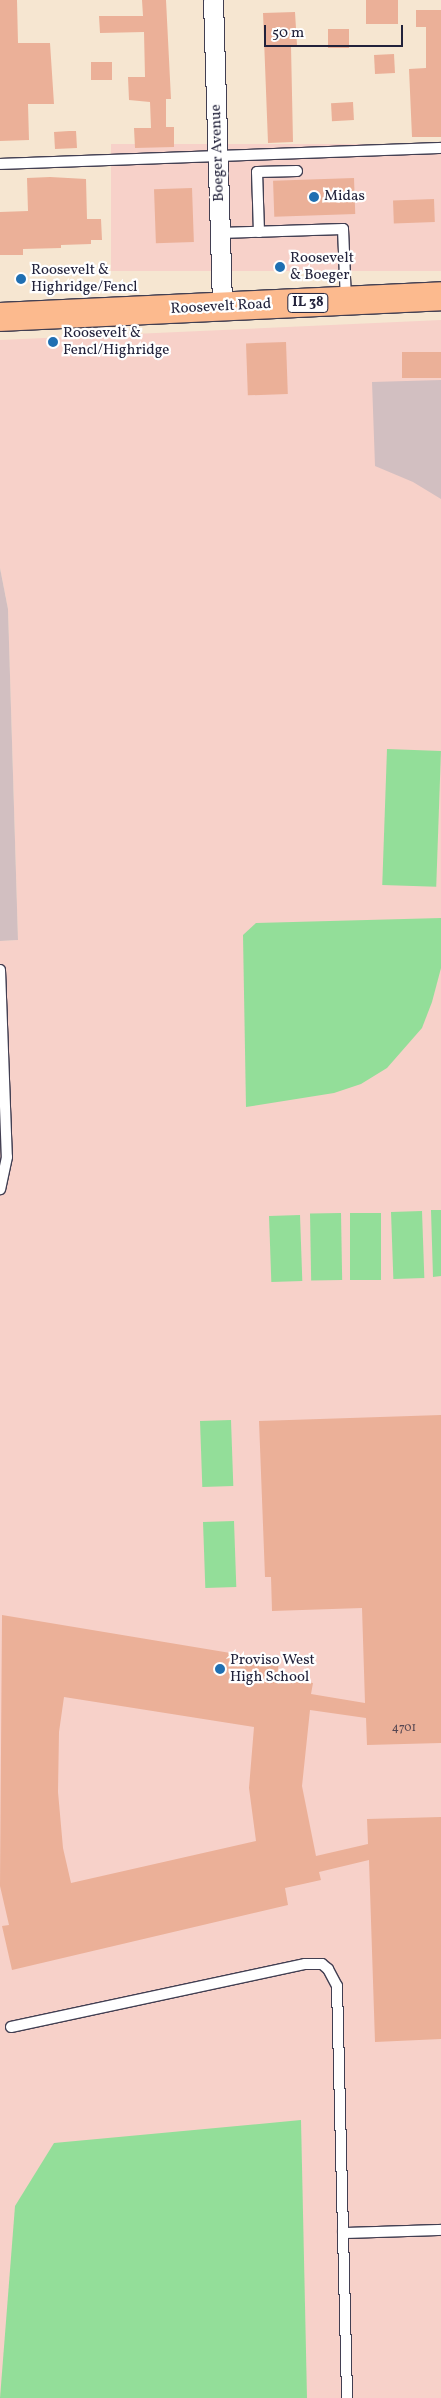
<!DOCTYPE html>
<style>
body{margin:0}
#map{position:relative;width:441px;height:2398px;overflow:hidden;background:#f6e6d1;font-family:Vollkorn,serif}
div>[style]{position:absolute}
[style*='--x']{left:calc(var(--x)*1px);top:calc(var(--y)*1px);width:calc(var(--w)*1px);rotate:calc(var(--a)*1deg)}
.built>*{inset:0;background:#f7d1c9;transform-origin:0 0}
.industrial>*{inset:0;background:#d2bfc1}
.green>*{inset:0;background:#93de99;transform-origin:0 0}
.building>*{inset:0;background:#ebb098;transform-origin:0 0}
.roads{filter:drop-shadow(1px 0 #423f52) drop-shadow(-1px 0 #423f52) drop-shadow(0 1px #423f52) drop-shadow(0 -1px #423f52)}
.lane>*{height:10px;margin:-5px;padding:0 5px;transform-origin:5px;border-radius:5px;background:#fff}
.street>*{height:19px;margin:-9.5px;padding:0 9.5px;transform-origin:9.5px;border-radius:9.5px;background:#fff}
.primary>*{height:28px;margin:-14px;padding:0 14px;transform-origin:14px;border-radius:14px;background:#fcba8e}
.dots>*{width:14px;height:14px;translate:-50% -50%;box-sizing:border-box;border:2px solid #fff;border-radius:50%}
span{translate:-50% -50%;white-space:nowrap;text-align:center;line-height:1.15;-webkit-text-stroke:4.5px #fff;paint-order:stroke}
.number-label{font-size:12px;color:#544652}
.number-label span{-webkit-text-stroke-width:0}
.shield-label span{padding:1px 4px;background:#fff;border:1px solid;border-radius:4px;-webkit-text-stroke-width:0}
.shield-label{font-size:14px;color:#22223b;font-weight:700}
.street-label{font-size:15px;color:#22223b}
.poi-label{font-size:15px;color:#22223b}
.left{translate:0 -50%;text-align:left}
.scale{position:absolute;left:264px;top:25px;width:139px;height:22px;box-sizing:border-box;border:2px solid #22223b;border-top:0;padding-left:6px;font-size:15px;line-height:18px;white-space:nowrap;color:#22223b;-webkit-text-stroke:4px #fff;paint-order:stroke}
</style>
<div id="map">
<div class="built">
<i style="left:441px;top:144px;width:127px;height:330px;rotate:90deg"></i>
<i style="clip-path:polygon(441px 320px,441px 2398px,0 2398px,0 941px,18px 940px,8px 609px,0 568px,0 340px)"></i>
</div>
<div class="industrial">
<i style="clip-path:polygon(441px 380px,441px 499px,413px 482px,375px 466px,372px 382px)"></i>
<i style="clip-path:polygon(0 568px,8px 609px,18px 940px,0 941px)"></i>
</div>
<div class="green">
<i style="left:387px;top:749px;width:54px;height:136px;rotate:2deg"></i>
<i style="clip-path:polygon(441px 918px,441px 968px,432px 1002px,422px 1028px,387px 1068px,361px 1084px,334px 1093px,246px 1107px,243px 935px,256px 923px)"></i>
<i style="clip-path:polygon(431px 1210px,441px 1210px,441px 1276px,433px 1277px)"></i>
<i style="left:422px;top:1211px;width:67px;height:31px;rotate:88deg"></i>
<i style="left:341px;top:1213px;width:67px;height:31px;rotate:89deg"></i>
<i style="left:350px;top:1213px;width:31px;height:67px"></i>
<i style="left:300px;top:1215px;width:66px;height:31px;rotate:88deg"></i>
<i style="left:231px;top:1420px;width:66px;height:31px;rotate:88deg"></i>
<i style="left:234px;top:1521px;width:66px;height:31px;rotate:88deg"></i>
<i style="clip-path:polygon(301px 2120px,307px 2398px,0 2398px,15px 2206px,54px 2143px)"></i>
</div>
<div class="building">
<i style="clip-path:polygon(0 0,17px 0,18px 43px,50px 43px,54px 104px,28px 104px,29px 140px,0 141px)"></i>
<i style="clip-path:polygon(142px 0,166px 0,171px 99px,166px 99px,166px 127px,174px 127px,174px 147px,135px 148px,134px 128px,151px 128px,150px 102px,129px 100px,128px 77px,145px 77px,144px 32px,100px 33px,99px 16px,143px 16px)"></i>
<i style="left:366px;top:0;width:32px;height:24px"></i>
<i style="clip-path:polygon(416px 10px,441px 10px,441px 137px,412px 137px,409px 69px,426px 68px,426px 27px,416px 27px)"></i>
<i style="clip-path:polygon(295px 12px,297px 45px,291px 46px,293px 142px,268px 143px,263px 13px)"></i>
<i style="left:349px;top:29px;width:19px;height:21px;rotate:90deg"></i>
<i style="left:394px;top:54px;width:19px;height:20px;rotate:87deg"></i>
<i style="left:91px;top:62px;width:21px;height:18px"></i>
<i style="left:353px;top:102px;width:18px;height:22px;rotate:87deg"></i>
<i style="clip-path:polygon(69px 131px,76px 131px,77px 148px,55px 149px,54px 132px)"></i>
<i style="clip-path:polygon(50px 177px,86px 179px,87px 219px,101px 219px,102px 240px,91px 240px,91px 244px,61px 245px,61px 248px,23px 249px,23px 255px,0 255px,0 212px,28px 211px,27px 178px)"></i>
<i style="left:354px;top:178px;width:36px;height:81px;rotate:88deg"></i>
<i style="left:192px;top:188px;width:54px;height:38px;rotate:88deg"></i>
<i style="left:434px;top:199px;width:23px;height:41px;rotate:88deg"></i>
<i style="left:286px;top:342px;width:52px;height:40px;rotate:88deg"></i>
<i style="left:441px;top:352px;width:26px;height:39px;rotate:90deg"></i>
<i style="clip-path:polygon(evenodd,441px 1415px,441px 1743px,367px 1745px,366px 1718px,310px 1710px,302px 1786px,316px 1856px,368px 1844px,367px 1819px,441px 1817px,441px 2039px,375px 2042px,369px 1860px,319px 1872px,321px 1880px,285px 1888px,288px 1905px,12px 1970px,2px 1926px,9px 1925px,0 1886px,2px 1615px,279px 1661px,277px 1677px,313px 1683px,311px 1694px,365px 1703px,362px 1608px,272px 1611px,271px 1577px,265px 1577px,259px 1421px,441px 1415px,64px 1697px,254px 1727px,249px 1788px,256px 1841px,71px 1883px,63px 1848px,58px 1792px,59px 1732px,64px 1697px)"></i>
</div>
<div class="roads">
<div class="lane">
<i style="--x:0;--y:164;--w:441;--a:-2.1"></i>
<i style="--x:259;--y:232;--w:60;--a:-91.9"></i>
<i style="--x:257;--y:172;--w:40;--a:-1.4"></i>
<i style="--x:220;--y:233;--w:123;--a:-1.9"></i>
<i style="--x:343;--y:229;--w:71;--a:87.6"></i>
<i style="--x:0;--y:970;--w:187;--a:87.9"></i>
<i style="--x:7;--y:1157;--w:33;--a:102"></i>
<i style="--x:11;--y:2027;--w:301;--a:-12.1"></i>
<i style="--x:305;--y:1964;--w:17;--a:0"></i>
<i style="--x:322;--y:1964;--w:8;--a:40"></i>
<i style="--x:328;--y:1969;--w:19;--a:62"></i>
<i style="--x:337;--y:1986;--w:412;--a:88.6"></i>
<i style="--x:343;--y:2233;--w:98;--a:-1.8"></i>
</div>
<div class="street">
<i style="--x:213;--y:0;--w:307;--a:88.3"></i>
</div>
<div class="primary">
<i style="--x:0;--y:317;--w:441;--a:-2.7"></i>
</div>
</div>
<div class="dots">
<i style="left:314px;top:197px;background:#1f6fb2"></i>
<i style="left:280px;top:267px;background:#1f6fb2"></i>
<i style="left:21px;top:279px;background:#1f6fb2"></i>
<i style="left:53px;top:342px;background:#1f6fb2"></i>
<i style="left:220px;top:1669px;background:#1f6fb2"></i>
</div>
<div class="number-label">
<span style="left:404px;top:1729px">4701</span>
</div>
<div class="shield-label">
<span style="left:308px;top:303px">IL 38</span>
</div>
<div class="street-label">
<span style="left:218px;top:153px;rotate:-92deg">Boeger Avenue</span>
<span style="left:221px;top:307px;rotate:-3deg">Roosevelt Road</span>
</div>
<div class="poi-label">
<span class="left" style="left:324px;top:197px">Midas</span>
<span class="left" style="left:290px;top:267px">Roosevelt<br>&amp; Boeger</span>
<span class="left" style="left:31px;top:279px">Roosevelt &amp;<br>Highridge/Fencl</span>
<span class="left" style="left:63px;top:342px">Roosevelt &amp;<br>Fencl/Highridge</span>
<span class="left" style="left:230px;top:1669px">Proviso West<br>High School</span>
</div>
<div class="scale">50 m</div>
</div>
